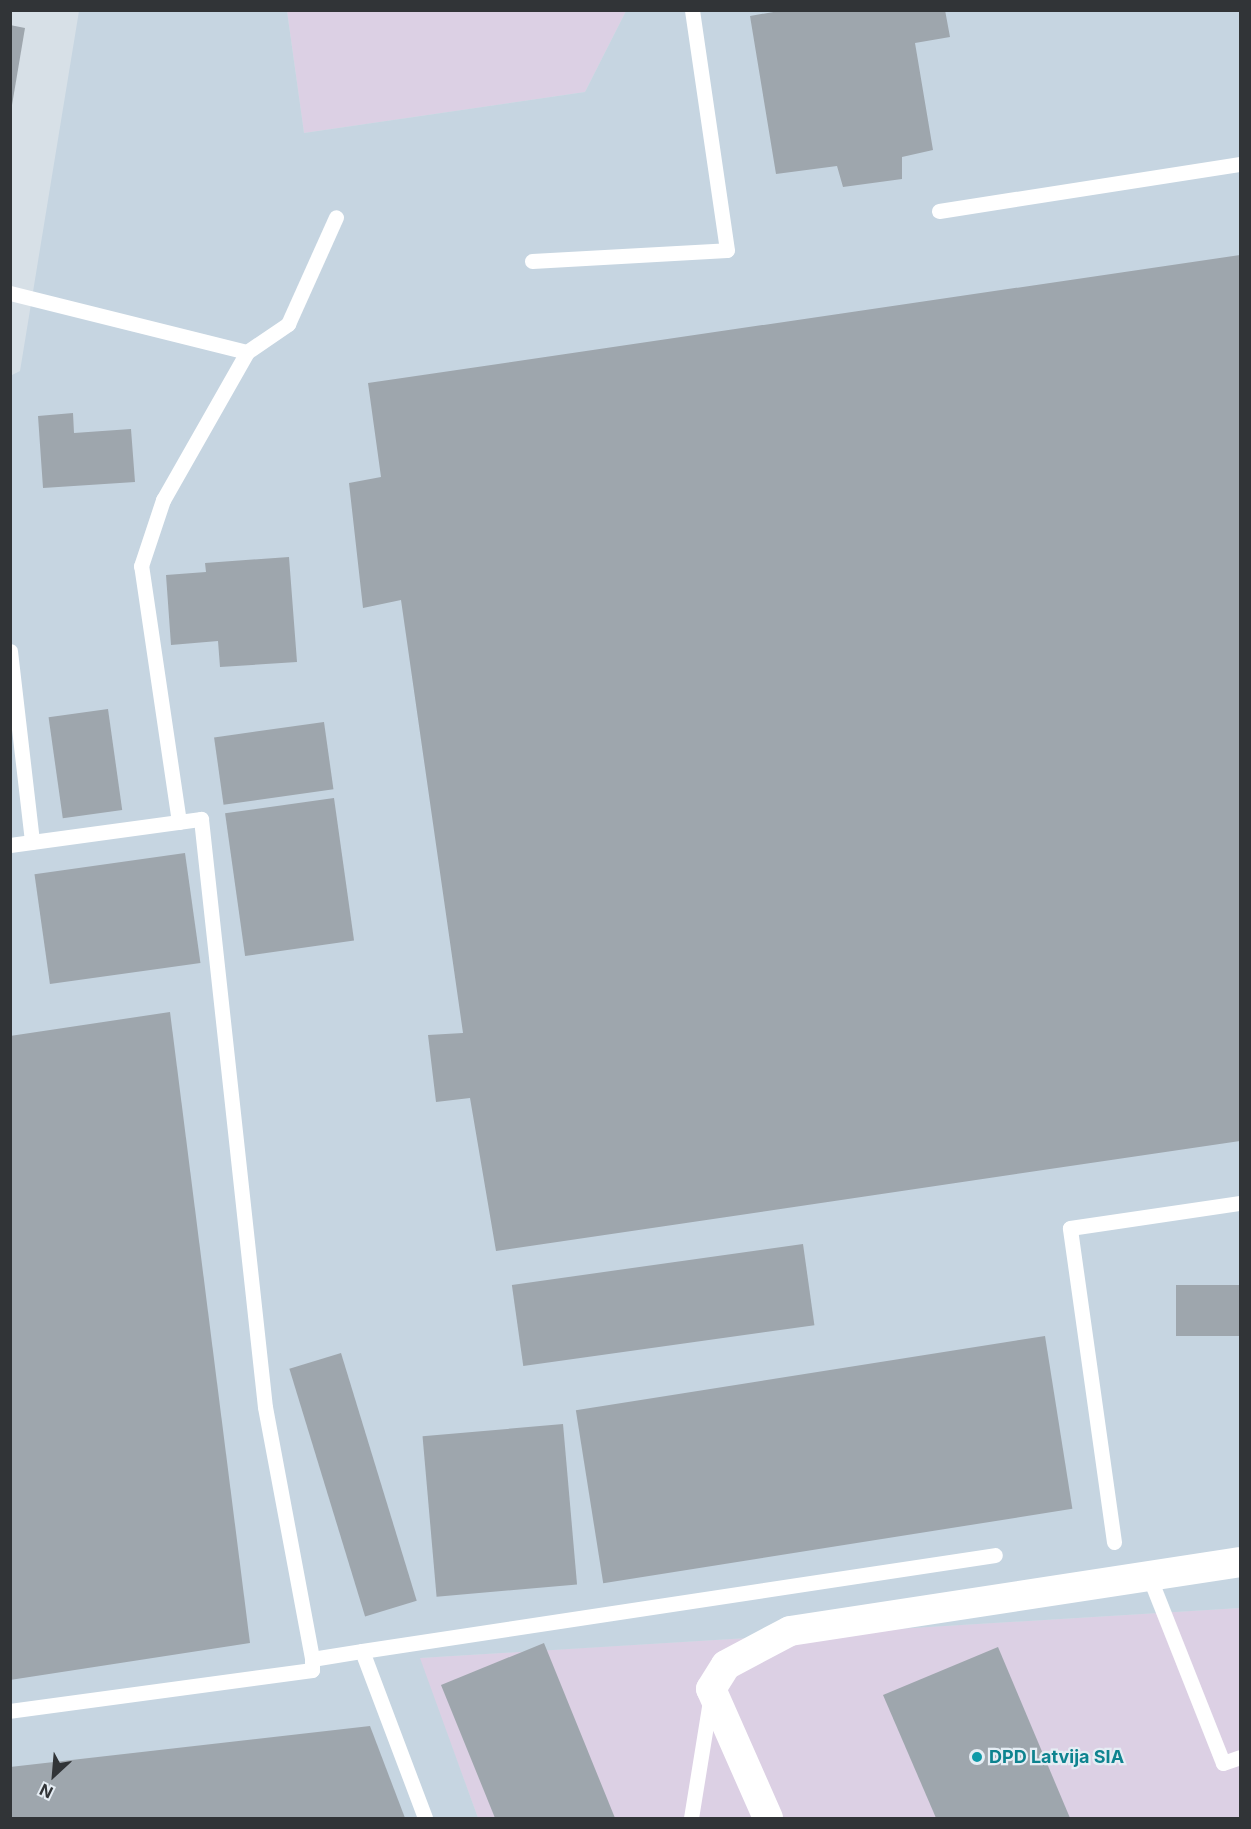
<!DOCTYPE html>
<style>
body{margin:0}
#map{position:relative;width:1251px;height:1829px;overflow:hidden;background:#d7e0e7;font-family:Inter,sans-serif}
div>[style]{position:absolute}
[style*='--x']{left:calc(var(--x)*1px);top:calc(var(--y)*1px);width:calc(var(--w)*1px);rotate:calc(var(--a)*1deg)}
.commercial>*{inset:0;background:#dcd0e4}
.built>*{inset:0;background:#c6d5e1}
.building>*{inset:0;background:#9ea6ad;transform-origin:0 0}
.service>*{height:15px;margin:-7.5px;padding:0 7.5px;transform-origin:7.5px;border-radius:7.5px;background:#fff}
.minor>*{height:30px;margin:-15px;padding:0 15px;transform-origin:15px;border-radius:15px;background:#fff}
.dots>*{width:16px;height:16px;translate:-50% -50%;box-sizing:border-box;border:3px solid #e5edf4;border-radius:50%}
span{translate:-50% -50%;white-space:nowrap;text-align:center;line-height:1.15;-webkit-text-stroke:4.5px #e5edf4;paint-order:stroke}
.culture-label{font-size:18px;color:#0d838f;font-weight:700}
.left{translate:0 -50%;text-align:left}
.frame{position:absolute;inset:0;border:12px solid #313437;pointer-events:none}
.north{position:absolute;left:24px;top:1745px;width:60px;height:60px;-webkit-text-stroke:4px #e5edf4;paint-order:stroke;rotate:206deg;font-size:16px;font-weight:700;line-height:24px;text-align:center;color:#313437}
.north::after{content:'';display:block;margin:auto;width:21px;height:27px;background:#313437;clip-path:polygon(50% 0,100% 100%,50% 72%,0 100%)}
</style>
<div id="map">
<div class="commercial">
<i style="clip-path:polygon(287px 11px,626px 11px,585px 92px,304px 133px)"></i>
<i style="clip-path:polygon(1240px 1608px,1240px 1818px,478px 1818px,419px 1658px)"></i>
</div>
<div class="built">
<i style="clip-path:polygon(680px 10px,1240px 11px,1240px 1608px,420px 1658px,478px 1818px,11px 1818px,10px 376px,20px 371px,79px 11px,287px 11px,304px 133px,585px 92px,626px 11px)"></i>
</div>
<div class="building">
<i style="clip-path:polygon(785px 10px,945px 10px,950px 37px,915px 43px,933px 150px,902px 157px,902px 179px,843px 187px,837px 166px,776px 174px,750px 16px)"></i>
<i style="clip-path:polygon(10px 25px,25px 28px,12px 105px,10px 105px)"></i>
<i style="clip-path:polygon(1240px 255px,1240px 1141px,496px 1251px,470px 1098px,436px 1102px,428px 1035px,463px 1033px,401px 600px,363px 608px,349px 483px,381px 477px,368px 383px)"></i>
<i style="clip-path:polygon(73px 413px,74px 433px,131px 429px,135px 482px,43px 488px,38px 416px)"></i>
<i style="clip-path:polygon(289px 557px,297px 662px,220px 667px,218px 641px,171px 645px,166px 575px,206px 572px,205px 563px)"></i>
<i style="left:108px;top:709px;width:102px;height:60px;rotate:82deg"></i>
<i style="left:324px;top:722px;width:68px;height:111px;rotate:82deg"></i>
<i style="left:334px;top:798px;width:144px;height:110px;rotate:82deg"></i>
<i style="left:185px;top:853px;width:111px;height:152px;rotate:82deg"></i>
<i style="clip-path:polygon(170px 1012px,250px 1643px,10px 1680px,10px 1036px)"></i>
<i style="left:803px;top:1244px;width:82px;height:294px;rotate:82deg"></i>
<i style="left:1240px;top:1285px;width:51px;height:64px;rotate:90deg"></i>
<i style="left:1045px;top:1336px;width:175px;height:475px;rotate:81deg"></i>
<i style="left:341px;top:1353px;width:259px;height:54px;rotate:73deg"></i>
<i style="left:563px;top:1424px;width:161px;height:141px;rotate:85deg"></i>
<i style="clip-path:polygon(544px 1643px,615px 1818px,495px 1818px,441px 1685px)"></i>
<i style="clip-path:polygon(998px 1647px,1070px 1818px,936px 1818px,883px 1695px)"></i>
<i style="clip-path:polygon(370px 1726px,405px 1818px,10px 1818px,10px 1767px)"></i>
</div>
<div class="service">
<i style="--x:939;--y:211;--w:305;--a:-8.9"></i>
<i style="--x:532;--y:261;--w:195;--a:-3.2"></i>
<i style="--x:727;--y:250;--w:243;--a:-98.3"></i>
<i style="--x:10;--y:293;--w:244;--a:14"></i>
<i style="--x:10;--y:651;--w:192;--a:83.4"></i>
<i style="--x:179;--y:822;--w:259;--a:-98.4"></i>
<i style="--x:141;--y:566;--w:70;--a:-71.6"></i>
<i style="--x:163;--y:500;--w:170;--a:-60.4"></i>
<i style="--x:247;--y:352;--w:50;--a:-34.3"></i>
<i style="--x:288;--y:324;--w:117;--a:-65.8"></i>
<i style="--x:10;--y:845;--w:193;--a:-7.8"></i>
<i style="--x:201;--y:819;--w:591;--a:83.79"></i>
<i style="--x:265;--y:1407;--w:256;--a:79.4"></i>
<i style="--x:312;--y:1659;--w:11;--a:90"></i>
<i style="--x:312;--y:1670;--w:305;--a:172.3"></i>
<i style="--x:1114;--y:1542;--w:317;--a:-98"></i>
<i style="--x:1070;--y:1228;--w:172;--a:-8.4"></i>
<i style="--x:1149;--y:1576;--w:201;--a:68.4"></i>
<i style="--x:1223;--y:1763;--w:18;--a:-19"></i>
<i style="--x:362;--y:1651;--w:640;--a:-8.62"></i>
<i style="--x:312;--y:1659;--w:51;--a:-9.1"></i>
<i style="--x:362;--y:1651;--w:178;--a:69.3"></i>
<i style="--x:691;--y:1818;--w:119;--a:-80.8"></i>
</div>
<div class="minor">
<i style="--x:768;--y:1818;--w:141;--a:-113.8"></i>
<i style="--x:711;--y:1689;--w:28;--a:-58"></i>
<i style="--x:726;--y:1665;--w:72;--a:-28"></i>
<i style="--x:790;--y:1631;--w:455;--a:-8.7"></i>
</div>
<div class="dots">
<i style="left:977px;top:1757px;background:#0f9aa8"></i>
</div>
<div class="culture-label">
<span class="left" style="left:989px;top:1757px">DPD Latvija SIA</span>
</div>
<div class="frame"></div>
<div class="north">N</div>
</div>
